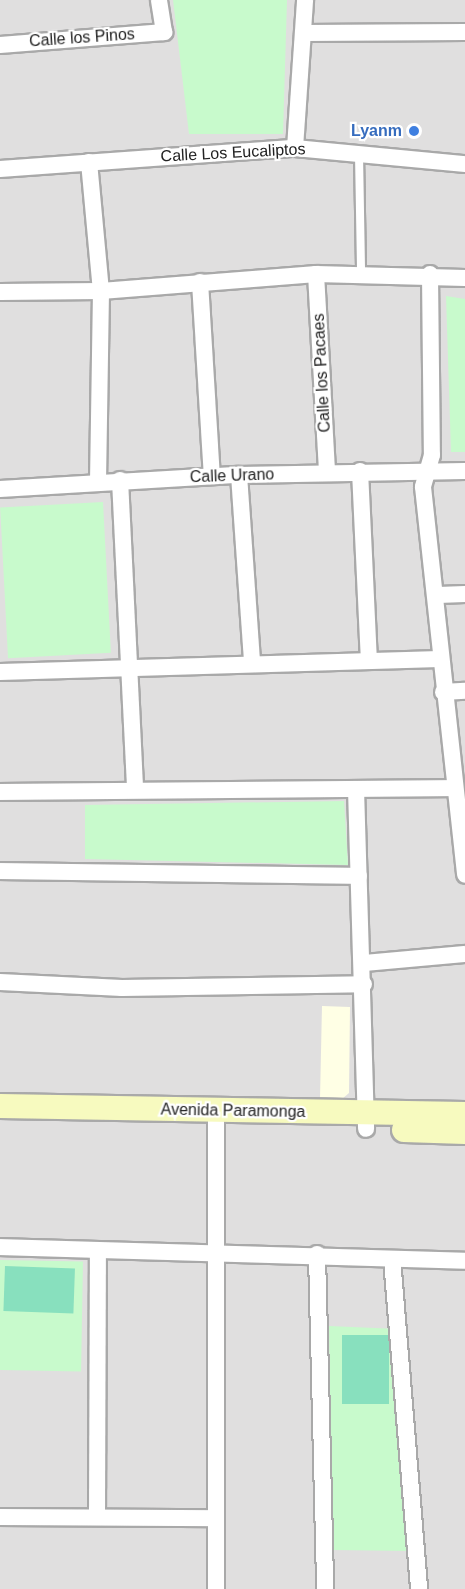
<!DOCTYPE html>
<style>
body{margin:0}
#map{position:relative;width:465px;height:1589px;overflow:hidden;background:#f2efe9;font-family:Arial,sans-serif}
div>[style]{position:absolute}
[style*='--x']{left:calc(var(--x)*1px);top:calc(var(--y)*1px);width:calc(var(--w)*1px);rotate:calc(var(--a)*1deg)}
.residential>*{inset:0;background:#e0dfdf;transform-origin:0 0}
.education>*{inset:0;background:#ffffe5}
.park>*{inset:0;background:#c8facc;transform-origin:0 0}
.pitch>*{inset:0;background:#88e0be;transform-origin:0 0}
.roads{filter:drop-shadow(2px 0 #a9a9a9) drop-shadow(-2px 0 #a9a9a9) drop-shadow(0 2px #a9a9a9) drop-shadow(0 -2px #a9a9a9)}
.lane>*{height:8px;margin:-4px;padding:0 4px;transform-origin:4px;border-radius:4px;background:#fff}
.street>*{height:16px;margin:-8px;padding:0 8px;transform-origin:8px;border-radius:8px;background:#fff}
.secondary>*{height:24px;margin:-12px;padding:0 12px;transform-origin:12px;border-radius:12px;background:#f7fabf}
.dots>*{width:16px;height:16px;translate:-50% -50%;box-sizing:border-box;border:3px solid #fff;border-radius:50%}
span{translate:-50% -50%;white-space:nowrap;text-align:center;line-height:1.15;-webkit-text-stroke:4.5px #fff;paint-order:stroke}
.street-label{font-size:16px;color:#222}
.shop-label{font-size:16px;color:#366cbe;font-weight:700}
.right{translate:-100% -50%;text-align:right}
</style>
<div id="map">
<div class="residential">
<i style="left:0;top:0;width:465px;height:1589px"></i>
</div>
<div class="education">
<i style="clip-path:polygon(322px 1006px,350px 1007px,349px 1093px,342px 1099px,320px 1099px)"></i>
</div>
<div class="park">
<i style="clip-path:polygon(173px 0,287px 0,283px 134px,189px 134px)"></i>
<i style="clip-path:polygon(446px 296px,465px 299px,465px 452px,451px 452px)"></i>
<i style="left:103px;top:502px;width:151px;height:103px;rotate:87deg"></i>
<i style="clip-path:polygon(344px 801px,348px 865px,85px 859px,85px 805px)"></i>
<i style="left:0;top:1260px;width:83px;height:110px;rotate:1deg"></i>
<i style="clip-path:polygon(329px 1326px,398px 1329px,410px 1551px,332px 1550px)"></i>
</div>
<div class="pitch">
<i style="left:5px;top:1266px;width:70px;height:45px;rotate:2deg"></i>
<i style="left:342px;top:1335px;width:47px;height:69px"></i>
</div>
<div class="roads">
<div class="lane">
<i style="--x:359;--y:154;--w:120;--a:89"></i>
</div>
<div class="street">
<i style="--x:304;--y:33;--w:161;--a:-0.4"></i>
<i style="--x:0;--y:45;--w:165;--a:-4.5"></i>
<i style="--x:164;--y:32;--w:32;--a:-99"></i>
<i style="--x:295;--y:148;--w:148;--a:-86.1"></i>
<i style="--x:89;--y:162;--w:130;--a:84.7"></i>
<i style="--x:101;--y:291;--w:191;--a:90.9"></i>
<i style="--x:0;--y:169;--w:296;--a:-4.1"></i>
<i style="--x:295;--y:148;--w:171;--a:5.4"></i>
<i style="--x:316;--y:274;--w:198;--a:86.8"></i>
<i style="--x:430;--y:274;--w:181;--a:89.4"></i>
<i style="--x:432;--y:455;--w:33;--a:106"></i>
<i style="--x:423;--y:487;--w:390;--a:83.8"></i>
<i style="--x:200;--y:282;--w:194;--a:86.5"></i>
<i style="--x:0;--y:292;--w:101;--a:-0.6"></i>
<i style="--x:101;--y:291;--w:216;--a:-4.5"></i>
<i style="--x:316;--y:274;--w:149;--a:1.5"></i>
<i style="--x:360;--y:471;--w:190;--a:87.3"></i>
<i style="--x:239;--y:475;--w:188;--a:86"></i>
<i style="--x:120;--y:480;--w:309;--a:87.2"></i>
<i style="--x:0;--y:489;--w:239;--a:-3.4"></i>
<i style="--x:239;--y:475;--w:226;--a:-1"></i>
<i style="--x:438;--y:595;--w:27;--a:-2"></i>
<i style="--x:0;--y:672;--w:440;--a:-1.7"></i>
<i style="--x:443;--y:692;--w:22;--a:-3"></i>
<i style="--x:356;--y:789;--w:340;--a:88.3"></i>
<i style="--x:0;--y:792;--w:455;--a:-0.5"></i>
<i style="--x:0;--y:871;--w:359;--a:0.8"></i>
<i style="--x:364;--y:963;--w:101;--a:-5.1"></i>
<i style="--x:0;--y:982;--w:122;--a:2.8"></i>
<i style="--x:122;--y:988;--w:242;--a:-0.9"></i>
<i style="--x:216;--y:1109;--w:480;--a:90"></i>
<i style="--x:0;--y:1247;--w:465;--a:1.7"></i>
<i style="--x:317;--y:1254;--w:335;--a:88.6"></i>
<i style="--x:392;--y:1259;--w:331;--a:85.3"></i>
<i style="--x:0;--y:1517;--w:216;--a:0.3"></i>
<i style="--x:97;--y:1517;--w:265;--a:-89.8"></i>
</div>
<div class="secondary">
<i style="--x:0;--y:1106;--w:465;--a:1"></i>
<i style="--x:404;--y:1130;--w:61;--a:1.9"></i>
</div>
</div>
<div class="dots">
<i style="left:414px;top:131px;background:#3f7fe0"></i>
</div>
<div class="street-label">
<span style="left:82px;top:38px;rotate:-4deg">Calle los Pinos</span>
<span style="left:233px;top:153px;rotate:-3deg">Calle Los Eucaliptos</span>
<span style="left:322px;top:373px;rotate:-93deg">Calle los Pacaes</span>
<span style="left:232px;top:476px;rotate:-2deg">Calle Urano</span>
<span style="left:233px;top:1111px;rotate:1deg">Avenida Paramonga</span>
</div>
<div class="shop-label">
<span class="right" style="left:402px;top:131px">Lyanm</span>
</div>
</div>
